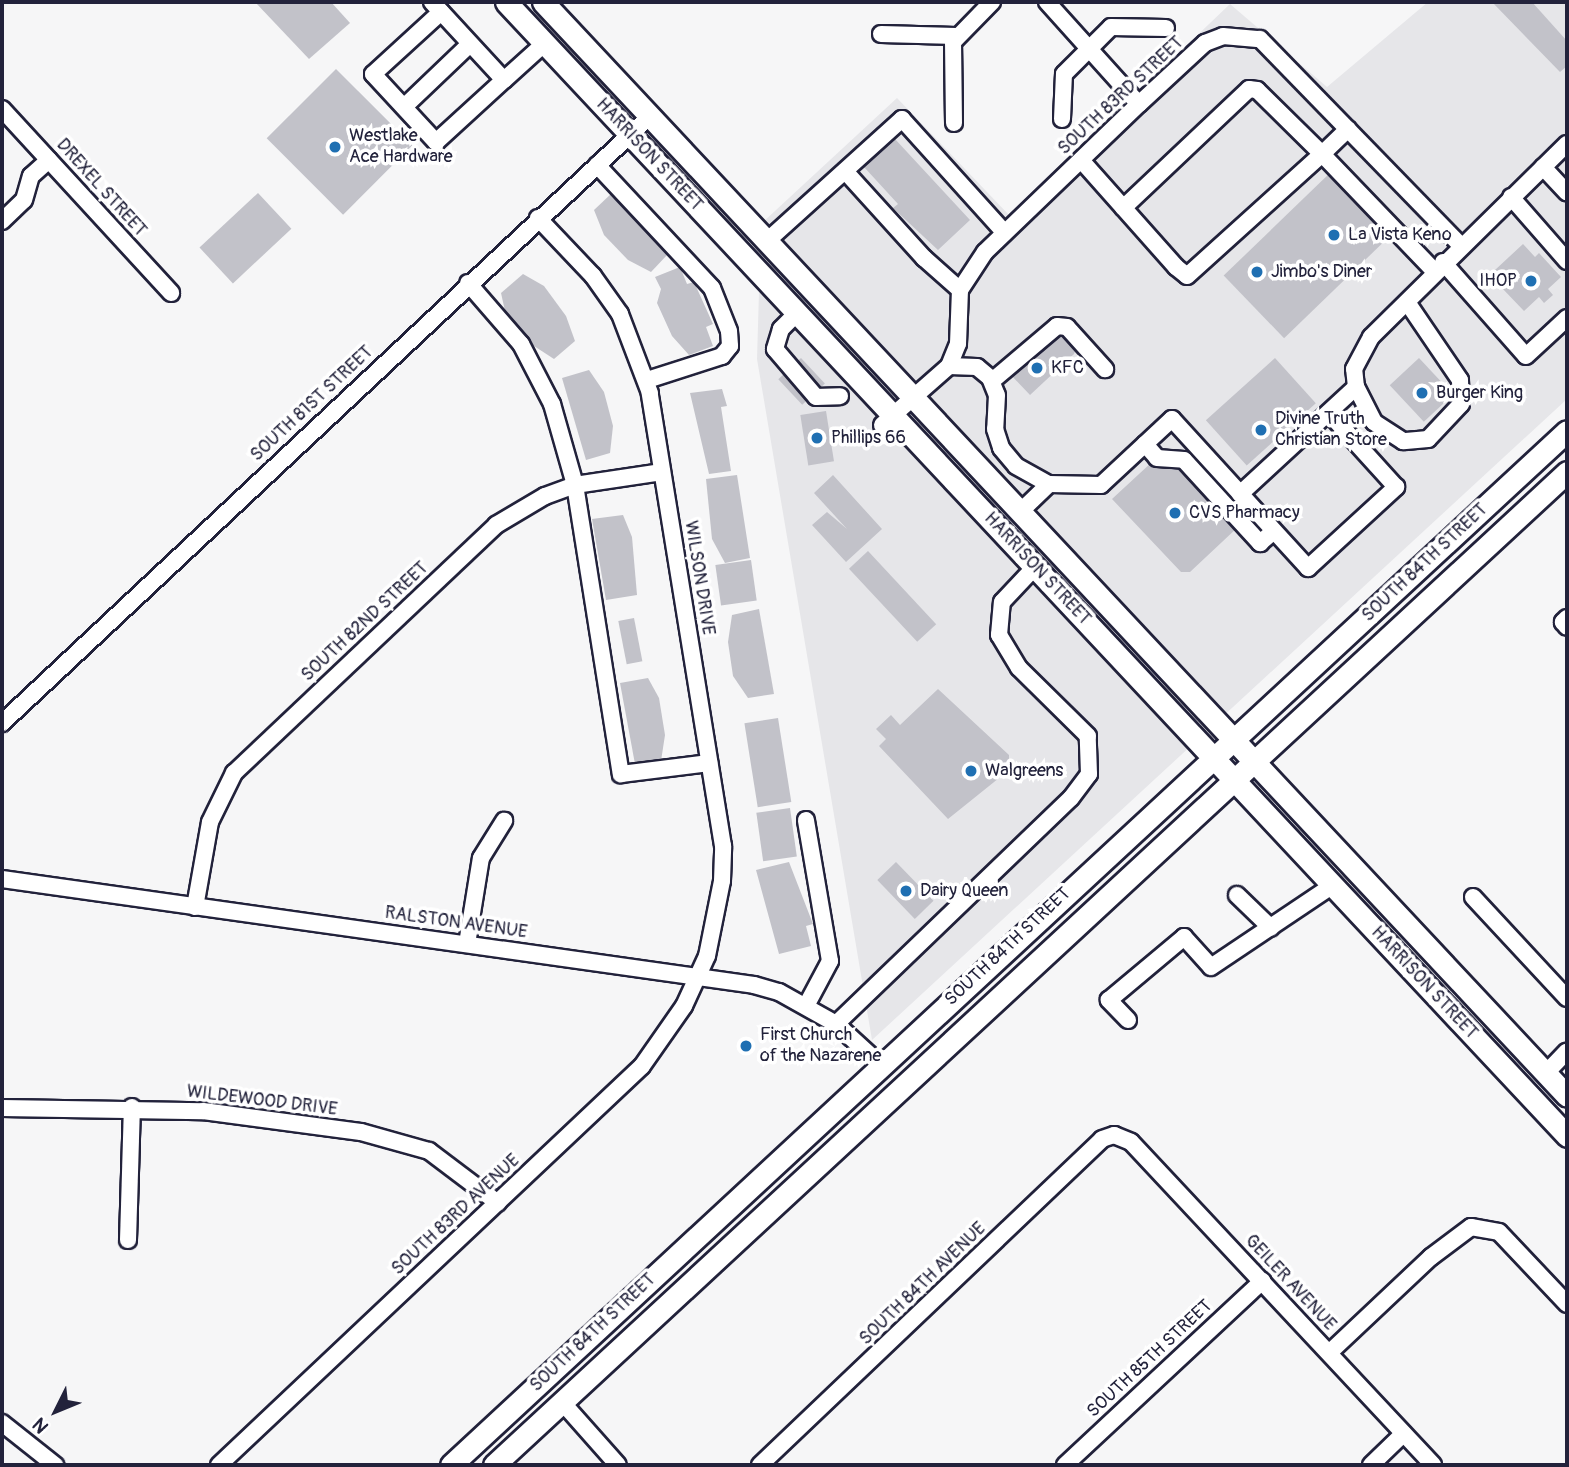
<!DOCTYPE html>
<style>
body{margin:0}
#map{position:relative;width:1569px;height:1467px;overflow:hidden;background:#f6f6f7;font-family:Pangolin,sans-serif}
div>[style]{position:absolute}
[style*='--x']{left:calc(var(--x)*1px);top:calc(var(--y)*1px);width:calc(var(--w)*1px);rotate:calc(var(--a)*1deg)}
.built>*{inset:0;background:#e6e6e9}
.building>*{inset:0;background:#c2c2c9;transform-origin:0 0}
.roads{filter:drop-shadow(2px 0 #22223b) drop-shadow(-2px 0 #22223b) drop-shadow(0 2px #22223b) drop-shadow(0 -2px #22223b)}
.minor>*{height:16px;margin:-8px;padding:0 8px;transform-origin:8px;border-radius:8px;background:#fff}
.major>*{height:21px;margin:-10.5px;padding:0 10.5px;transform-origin:10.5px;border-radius:10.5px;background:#fff}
.dots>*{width:19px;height:19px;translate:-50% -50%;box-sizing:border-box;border:4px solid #fff;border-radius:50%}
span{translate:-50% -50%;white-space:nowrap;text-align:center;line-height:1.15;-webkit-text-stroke:7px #fff;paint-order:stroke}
.street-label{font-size:18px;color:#22223b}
.poi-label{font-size:18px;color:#22223b}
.left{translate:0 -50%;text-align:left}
.right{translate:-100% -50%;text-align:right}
.frame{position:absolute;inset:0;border:4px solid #22223b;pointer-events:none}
.north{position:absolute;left:21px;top:1376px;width:70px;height:70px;-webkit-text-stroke:5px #fff;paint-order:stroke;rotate:227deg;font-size:19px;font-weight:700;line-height:28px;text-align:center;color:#22223b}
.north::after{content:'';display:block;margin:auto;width:24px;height:32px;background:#22223b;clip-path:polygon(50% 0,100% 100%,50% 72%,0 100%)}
</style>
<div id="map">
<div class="built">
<i style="clip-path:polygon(1428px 2px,1567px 2px,1567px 399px,872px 1040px,757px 359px,761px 224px,897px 98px,1009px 215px,1230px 4px,1327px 87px)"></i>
</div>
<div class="building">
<i style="clip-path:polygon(255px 2px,331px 2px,350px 23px,309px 59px)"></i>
<i style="clip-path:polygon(1492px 2px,1532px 2px,1567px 41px,1567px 66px,1560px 72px)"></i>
<i style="left:336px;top:69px;width:108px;height:98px;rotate:45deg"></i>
<i style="clip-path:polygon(895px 139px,970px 220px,938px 250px,893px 208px,898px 204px,864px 167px)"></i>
<i style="left:1333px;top:170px;width:87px;height:152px;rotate:46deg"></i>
<i style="left:258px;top:193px;width:49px;height:80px;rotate:47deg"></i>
<i style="clip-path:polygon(612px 193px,668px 254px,651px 272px,628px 260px,604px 235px,594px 210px)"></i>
<i style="clip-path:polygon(1523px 244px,1535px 257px,1539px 253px,1561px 277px,1548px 289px,1553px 295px,1544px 303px,1539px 297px,1524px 311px,1501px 287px,1506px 282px,1495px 270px)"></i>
<i style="clip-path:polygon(680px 267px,687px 284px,694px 282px,713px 324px,706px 327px,713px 346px,689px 355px,672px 336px,657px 303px,661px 289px,655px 277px)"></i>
<i style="clip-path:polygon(523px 274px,544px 286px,566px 316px,575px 341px,554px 359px,534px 346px,505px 311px,501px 293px)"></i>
<i style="clip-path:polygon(1065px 333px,1077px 346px,1074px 354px,1030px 395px,1010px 374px,1055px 334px,1059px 338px)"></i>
<i style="left:801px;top:358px;width:35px;height:31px;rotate:47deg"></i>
<i style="left:1275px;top:358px;width:61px;height:93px;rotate:48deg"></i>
<i style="left:1419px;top:358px;width:50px;height:40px;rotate:47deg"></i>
<i style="clip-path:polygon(589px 370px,604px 392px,613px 426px,610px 453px,586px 460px,562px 378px)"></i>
<i style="clip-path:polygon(722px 389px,727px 406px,721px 407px,731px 471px,709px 474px,690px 393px)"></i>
<i style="left:826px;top:411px;width:51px;height:26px;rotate:81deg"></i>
<i style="clip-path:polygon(1165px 449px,1178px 450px,1178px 463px,1238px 527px,1190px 572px,1181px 572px,1112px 499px,1152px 462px,1165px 463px)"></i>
<i style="clip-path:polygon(737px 475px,750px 558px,725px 563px,712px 539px,706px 479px)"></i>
<i style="clip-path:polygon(833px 475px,882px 529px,846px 562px,812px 525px,827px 512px,847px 529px,814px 493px)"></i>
<i style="clip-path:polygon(623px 515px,632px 537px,637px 595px,606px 600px,592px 519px)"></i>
<i style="left:868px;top:551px;width:100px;height:26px;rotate:47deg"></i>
<i style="left:751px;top:560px;width:41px;height:36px;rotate:82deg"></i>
<i style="clip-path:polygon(759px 609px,774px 694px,748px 698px,733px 676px,728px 642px,732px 615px)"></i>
<i style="left:634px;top:618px;width:44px;height:16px;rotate:79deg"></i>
<i style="clip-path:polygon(648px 678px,659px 698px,665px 735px,661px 761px,635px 764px,620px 683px)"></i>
<i style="clip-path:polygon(938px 689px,1009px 755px,1009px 770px,948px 819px,879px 746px,886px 739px,876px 729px,891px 715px,900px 725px)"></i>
<i style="left:778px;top:718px;width:85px;height:34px;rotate:81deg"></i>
<i style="left:790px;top:808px;width:49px;height:34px;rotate:82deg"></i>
<i style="clip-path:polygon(789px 862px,813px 924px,806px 926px,811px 946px,779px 954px,756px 870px)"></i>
<i style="left:896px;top:862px;width:54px;height:26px;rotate:46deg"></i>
</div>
<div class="roads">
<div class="minor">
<i style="--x:432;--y:2;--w:106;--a:47.3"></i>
<i style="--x:504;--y:80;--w:55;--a:-42.1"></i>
<i style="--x:1047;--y:2;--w:137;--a:48"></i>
<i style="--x:441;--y:12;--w:92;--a:137.6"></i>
<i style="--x:373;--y:74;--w:93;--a:47.2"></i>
<i style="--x:436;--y:142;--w:92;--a:-42.4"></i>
<i style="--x:881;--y:34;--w:75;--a:1.5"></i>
<i style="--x:404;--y:107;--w:91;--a:-43.7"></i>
<i style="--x:2;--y:109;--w:250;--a:47.4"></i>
<i style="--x:1062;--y:119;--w:45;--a:-87.5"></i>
<i style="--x:1064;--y:74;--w:66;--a:-45"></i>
<i style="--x:1111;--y:27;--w:55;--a:1"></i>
<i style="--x:954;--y:123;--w:81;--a:-90.7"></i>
<i style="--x:953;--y:42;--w:56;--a:-45.7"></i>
<i style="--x:1348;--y:129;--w:36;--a:136"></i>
<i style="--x:1322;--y:154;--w:163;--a:46.2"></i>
<i style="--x:1081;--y:160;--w:143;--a:48.4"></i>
<i style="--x:1176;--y:267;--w:14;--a:39"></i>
<i style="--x:1187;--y:276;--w:182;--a:-42.1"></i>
<i style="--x:1322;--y:154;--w:91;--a:-135.4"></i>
<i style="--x:1257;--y:90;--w:8;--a:-173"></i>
<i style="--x:1249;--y:89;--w:173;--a:136.6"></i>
<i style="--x:597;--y:165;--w:168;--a:46.9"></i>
<i style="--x:712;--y:288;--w:46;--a:68.4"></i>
<i style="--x:729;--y:331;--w:15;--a:86"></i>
<i style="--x:730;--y:346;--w:13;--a:129"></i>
<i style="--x:722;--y:356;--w:79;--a:162.3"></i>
<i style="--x:1543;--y:167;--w:35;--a:47"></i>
<i style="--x:845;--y:171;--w:118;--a:47.8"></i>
<i style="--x:924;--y:258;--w:48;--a:41.6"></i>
<i style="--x:1511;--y:197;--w:85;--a:48.8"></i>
<i style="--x:2;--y:221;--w:30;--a:-44"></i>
<i style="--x:24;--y:200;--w:25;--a:-74"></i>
<i style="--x:31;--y:176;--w:24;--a:-42"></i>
<i style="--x:767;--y:241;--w:182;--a:-42.1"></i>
<i style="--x:902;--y:119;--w:152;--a:47.9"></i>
<i style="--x:1443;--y:262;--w:125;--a:48.6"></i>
<i style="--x:1526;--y:356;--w:56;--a:-42.8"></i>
<i style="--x:468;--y:283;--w:81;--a:49"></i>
<i style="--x:521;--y:344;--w:68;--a:62.7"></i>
<i style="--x:552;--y:404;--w:84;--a:74.1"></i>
<i style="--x:575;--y:485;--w:293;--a:81"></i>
<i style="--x:621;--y:774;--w:89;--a:-7.1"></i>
<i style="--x:1407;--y:302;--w:94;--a:55.8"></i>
<i style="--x:1460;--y:380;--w:24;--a:88"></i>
<i style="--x:1461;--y:404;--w:48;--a:133.3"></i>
<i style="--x:1428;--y:439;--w:25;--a:175"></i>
<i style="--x:1403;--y:441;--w:35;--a:-147"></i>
<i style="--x:1374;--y:422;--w:39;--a:-117"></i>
<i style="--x:1356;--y:387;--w:18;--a:-96"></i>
<i style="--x:1354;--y:369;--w:36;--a:-62"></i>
<i style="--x:1371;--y:337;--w:275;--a:-44.6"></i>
<i style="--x:797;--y:313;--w:23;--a:135"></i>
<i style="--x:781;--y:329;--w:21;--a:107"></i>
<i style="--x:775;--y:349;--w:63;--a:49.5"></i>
<i style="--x:816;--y:397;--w:24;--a:-2"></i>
<i style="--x:949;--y:366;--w:28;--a:2"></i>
<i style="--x:977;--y:367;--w:17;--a:40"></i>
<i style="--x:990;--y:378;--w:18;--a:68"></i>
<i style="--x:997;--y:395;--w:34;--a:93"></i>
<i style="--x:995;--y:429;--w:20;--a:72"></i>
<i style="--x:1001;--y:448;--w:23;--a:50"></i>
<i style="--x:1016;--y:466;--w:38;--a:29"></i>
<i style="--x:1049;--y:484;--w:52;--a:1.1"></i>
<i style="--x:1101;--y:485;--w:97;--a:-42.9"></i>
<i style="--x:1172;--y:419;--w:202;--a:47.6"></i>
<i style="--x:1308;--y:568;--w:120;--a:-42.6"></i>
<i style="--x:1396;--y:487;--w:100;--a:-132.2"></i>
<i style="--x:992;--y:381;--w:85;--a:-40.2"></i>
<i style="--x:1057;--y:326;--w:10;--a:6"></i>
<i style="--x:1067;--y:327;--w:57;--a:47.9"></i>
<i style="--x:882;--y:425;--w:89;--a:-41.4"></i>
<i style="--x:949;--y:366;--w:24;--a:-68"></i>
<i style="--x:958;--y:344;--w:54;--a:-87.9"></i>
<i style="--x:960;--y:290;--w:45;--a:-56.7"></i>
<i style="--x:985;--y:252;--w:214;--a:-43.9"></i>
<i style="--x:1139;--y:104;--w:90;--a:-42.7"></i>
<i style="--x:1205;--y:43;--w:19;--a:-21"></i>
<i style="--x:1223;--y:36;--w:37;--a:5"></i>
<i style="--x:1260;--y:39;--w:287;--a:45.8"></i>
<i style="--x:1145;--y:444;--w:18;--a:49"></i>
<i style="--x:1157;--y:458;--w:27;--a:4"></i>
<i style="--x:1184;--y:460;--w:113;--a:47.5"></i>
<i style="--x:1260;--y:543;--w:18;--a:-41"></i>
<i style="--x:1240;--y:494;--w:158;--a:-42.7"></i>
<i style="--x:1021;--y:511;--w:39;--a:-44"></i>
<i style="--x:1567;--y:618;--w:6;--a:135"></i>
<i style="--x:1563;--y:622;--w:6;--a:51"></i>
<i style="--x:2;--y:723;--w:888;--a:-43.13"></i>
<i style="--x:2;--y:879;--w:759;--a:8.02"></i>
<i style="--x:754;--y:985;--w:26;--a:16"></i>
<i style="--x:779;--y:992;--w:65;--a:29.3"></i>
<i style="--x:836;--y:1024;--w:61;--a:42.3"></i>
<i style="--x:1237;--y:895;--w:47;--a:44.1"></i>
<i style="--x:1473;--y:897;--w:138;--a:47.1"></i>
<i style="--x:195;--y:907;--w:86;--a:-80"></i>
<i style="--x:210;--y:822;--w:55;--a:-63.9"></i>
<i style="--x:234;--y:773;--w:361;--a:-43.4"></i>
<i style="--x:496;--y:525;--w:57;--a:-30.6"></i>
<i style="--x:545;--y:496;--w:32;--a:-20"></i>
<i style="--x:575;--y:485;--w:88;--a:-8.5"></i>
<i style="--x:467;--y:944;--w:87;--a:-80.8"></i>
<i style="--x:481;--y:858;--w:44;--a:-58.1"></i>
<i style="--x:806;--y:1006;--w:51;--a:-61.9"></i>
<i style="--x:830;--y:961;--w:143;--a:-99.7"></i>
<i style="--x:1128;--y:1020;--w:28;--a:-134"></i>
<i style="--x:1109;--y:1000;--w:98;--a:-40"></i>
<i style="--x:1184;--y:937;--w:40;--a:48"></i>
<i style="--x:1211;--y:967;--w:147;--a:-33.9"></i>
<i style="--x:836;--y:1024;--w:326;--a:-43.9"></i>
<i style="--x:1071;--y:798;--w:30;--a:-53"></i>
<i style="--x:1089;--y:774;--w:38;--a:-92"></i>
<i style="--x:1088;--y:736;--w:97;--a:-135.4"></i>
<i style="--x:1019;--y:668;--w:39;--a:-121"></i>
<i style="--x:999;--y:635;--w:33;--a:-85"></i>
<i style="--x:1002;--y:602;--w:48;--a:-46.7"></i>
<i style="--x:1546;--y:1073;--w:30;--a:-46"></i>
<i style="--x:2;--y:1108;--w:201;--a:0.9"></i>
<i style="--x:203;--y:1111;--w:159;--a:7.6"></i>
<i style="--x:361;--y:1132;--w:71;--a:15.6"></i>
<i style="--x:429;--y:1151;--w:86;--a:37"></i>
<i style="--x:128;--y:1240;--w:133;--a:-88.3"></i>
<i style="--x:1329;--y:1353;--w:140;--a:-43.3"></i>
<i style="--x:1431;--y:1257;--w:50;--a:-36.9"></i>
<i style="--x:1471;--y:1227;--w:28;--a:10"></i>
<i style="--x:1499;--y:1232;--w:99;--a:46.6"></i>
<i style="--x:562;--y:1402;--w:84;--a:48.4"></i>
<i style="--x:2;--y:1423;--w:68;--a:38.4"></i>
<i style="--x:219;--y:1465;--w:581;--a:-43.33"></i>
<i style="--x:642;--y:1066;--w:73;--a:-55"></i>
<i style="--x:684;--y:1006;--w:55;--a:-65.3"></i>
<i style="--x:707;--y:956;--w:76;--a:-78.7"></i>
<i style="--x:722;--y:881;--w:35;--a:-88"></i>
<i style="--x:723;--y:846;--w:459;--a:-99.2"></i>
<i style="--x:650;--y:393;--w:85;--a:-110.8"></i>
<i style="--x:620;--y:314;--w:47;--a:-125.4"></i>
<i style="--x:593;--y:276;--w:80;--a:-133.5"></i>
<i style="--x:760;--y:1465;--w:472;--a:-43.6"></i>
<i style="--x:1102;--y:1139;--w:13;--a:-18"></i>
<i style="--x:1114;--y:1135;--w:18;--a:22"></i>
<i style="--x:1131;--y:1142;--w:442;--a:46.9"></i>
<i style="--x:1065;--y:1465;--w:270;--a:-43"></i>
<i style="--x:1371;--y:1465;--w:45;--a:-44.1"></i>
</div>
<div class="major">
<i style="--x:506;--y:2;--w:1553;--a:46.9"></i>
<i style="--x:543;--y:2;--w:1498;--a:46.89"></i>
<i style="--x:451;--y:1465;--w:1521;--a:-42.82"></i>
<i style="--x:494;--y:1465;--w:1462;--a:-42.78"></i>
</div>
</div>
<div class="dots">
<i style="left:335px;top:147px;background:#1f6fb2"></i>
<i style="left:1334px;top:235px;background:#1f6fb2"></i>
<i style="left:1257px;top:272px;background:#1f6fb2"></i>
<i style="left:1531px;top:281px;background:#1f6fb2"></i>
<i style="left:1037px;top:368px;background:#1f6fb2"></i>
<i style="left:1422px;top:393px;background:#1f6fb2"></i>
<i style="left:1261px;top:430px;background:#1f6fb2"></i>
<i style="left:817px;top:438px;background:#1f6fb2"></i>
<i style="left:1175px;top:513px;background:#1f6fb2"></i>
<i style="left:971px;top:771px;background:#1f6fb2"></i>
<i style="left:906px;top:891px;background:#1f6fb2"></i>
<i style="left:746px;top:1046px;background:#1f6fb2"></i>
</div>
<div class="street-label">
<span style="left:1121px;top:96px;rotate:-43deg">SOUTH 83RD STREET</span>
<span style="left:649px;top:155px;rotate:47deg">HARRISON STREET</span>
<span style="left:101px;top:188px;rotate:48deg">DREXEL STREET</span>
<span style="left:312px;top:404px;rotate:-43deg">SOUTH 81ST STREET</span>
<span style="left:1425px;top:563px;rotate:-43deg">SOUTH 84TH STREET</span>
<span style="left:1037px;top:569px;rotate:47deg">HARRISON STREET</span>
<span style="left:699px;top:578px;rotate:81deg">WILSON DRIVE</span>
<span style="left:365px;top:622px;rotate:-43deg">SOUTH 82ND STREET</span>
<span style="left:456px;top:923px;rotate:8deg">RALSTON AVENUE</span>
<span style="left:1008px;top:947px;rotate:-43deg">SOUTH 84TH STREET</span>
<span style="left:1424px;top:983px;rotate:47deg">HARRISON STREET</span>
<span style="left:262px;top:1101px;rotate:7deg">WILDEWOOD DRIVE</span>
<span style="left:456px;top:1215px;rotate:-43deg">SOUTH 83RD AVENUE</span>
<span style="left:1290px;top:1283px;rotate:47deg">GEILER AVENUE</span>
<span style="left:923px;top:1284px;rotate:-44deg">SOUTH 84TH AVENUE</span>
<span style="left:593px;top:1333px;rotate:-43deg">SOUTH 84TH STREET</span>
<span style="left:1150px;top:1359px;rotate:-43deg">SOUTH 85TH STREET</span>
</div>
<div class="poi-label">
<span class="left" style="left:349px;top:147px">Westlake<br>Ace Hardware</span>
<span class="left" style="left:1348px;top:235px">La Vista Keno</span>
<span class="left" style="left:1271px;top:272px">Jimbo's Diner</span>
<span class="right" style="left:1517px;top:281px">IHOP</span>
<span class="left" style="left:1051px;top:368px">KFC</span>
<span class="left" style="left:1436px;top:393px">Burger King</span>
<span class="left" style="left:1275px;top:430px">Divine Truth<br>Christian Store</span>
<span class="left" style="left:831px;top:438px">Phillips 66</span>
<span class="left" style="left:1189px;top:513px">CVS Pharmacy</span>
<span class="left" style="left:985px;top:771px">Walgreens</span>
<span class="left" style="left:920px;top:891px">Dairy Queen</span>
<span class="left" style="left:760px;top:1046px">First Church<br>of the Nazarene</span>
</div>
<div class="frame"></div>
<div class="north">N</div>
</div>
